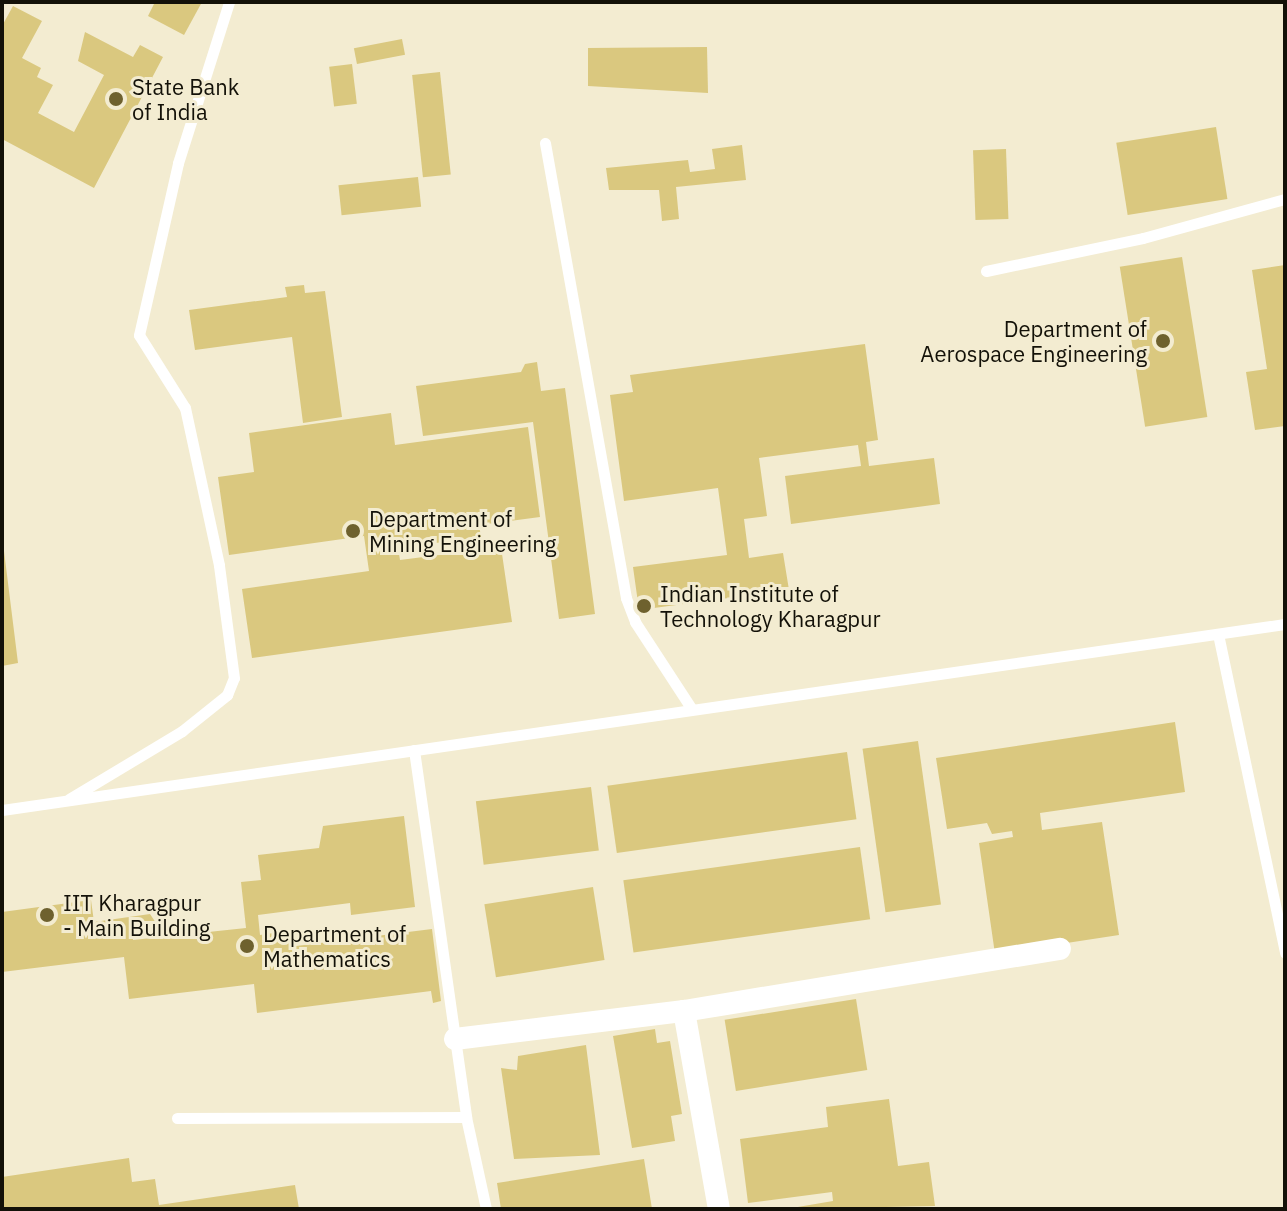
<!DOCTYPE html>
<style>
body{margin:0}
#map{position:relative;width:1287px;height:1211px;overflow:hidden;background:#f3ecd1;font-family:"IBM Plex Sans",sans-serif}
div>[style]{position:absolute}
[style*='--x']{left:calc(var(--x)*1px);top:calc(var(--y)*1px);width:calc(var(--w)*1px);rotate:calc(var(--a)*1deg)}
.building>*{inset:0;background:#dac87f;transform-origin:0 0}
.service>*{height:11px;margin:-5.5px;padding:0 5.5px;transform-origin:5.5px;border-radius:5.5px;background:#fff}
.minor>*{height:22px;margin:-11px;padding:0 11px;transform-origin:11px;border-radius:11px;background:#fff}
.dots>*{width:22px;height:22px;translate:-50% -50%;box-sizing:border-box;border:4px solid #f3ecd1;border-radius:50%}
span{translate:-50% -50%;white-space:nowrap;text-align:center;line-height:1.15;-webkit-text-stroke:6px #f3ecd1;paint-order:stroke}
.poi-label{font-size:22px;color:#131108}
.left{translate:0 -50%;text-align:left}
.right{translate:-100% -50%;text-align:right}
.frame{position:absolute;inset:0;border:4px solid #131108;pointer-events:none}
</style>
<div id="map">
<div class="building">
<i style="clip-path:polygon(155px 2px,202px 2px,184px 35px,148px 16px)"></i>
<i style="clip-path:polygon(13px 6px,42px 21px,22px 58px,41px 68px,37px 77px,53px 85px,38px 113px,74px 132px,104px 75px,78px 61px,85px 32px,133px 57px,140px 45px,163px 57px,94px 188px,2px 139px,2px 26px)"></i>
<i style="left:402px;top:39px;width:16px;height:49px;rotate:79deg"></i>
<i style="clip-path:polygon(707px 47px,708px 93px,588px 86px,588px 48px)"></i>
<i style="left:352px;top:64px;width:40px;height:23px;rotate:83deg"></i>
<i style="left:440px;top:72px;width:103px;height:28px;rotate:84deg"></i>
<i style="left:1216px;top:127px;width:73px;height:101px;rotate:81deg"></i>
<i style="clip-path:polygon(742px 145px,746px 180px,676px 187px,679px 219px,662px 221px,659px 190px,609px 190px,606px 168px,688px 160px,690px 172px,715px 169px,712px 149px)"></i>
<i style="left:1006px;top:149px;width:70px;height:33px;rotate:88deg"></i>
<i style="left:418px;top:177px;width:30px;height:80px;rotate:84deg"></i>
<i style="left:1182px;top:257px;width:162px;height:63px;rotate:81deg"></i>
<i style="clip-path:polygon(1285px 265px,1285px 426px,1255px 430px,1246px 372px,1267px 369px,1252px 270px)"></i>
<i style="clip-path:polygon(304px 285px,305px 293px,325px 291px,342px 417px,303px 423px,292px 337px,195px 350px,189px 310px,287px 297px,285px 287px)"></i>
<i style="clip-path:polygon(865px 344px,878px 440px,866px 442px,869px 466px,934px 458px,940px 504px,791px 524px,785px 476px,861px 466px,858px 445px,759px 458px,767px 516px,744px 519px,749px 558px,783px 553px,789px 590px,639px 610px,633px 567px,727px 555px,718px 488px,624px 501px,610px 395px,633px 392px,630px 375px)"></i>
<i style="clip-path:polygon(537px 362px,541px 391px,565px 388px,595px 614px,559px 619px,533px 422px,423px 436px,416px 386px,521px 372px,525px 364px)"></i>
<i style="clip-path:polygon(391px 413px,395px 445px,528px 427px,540px 517px,479px 525px,481px 537px,398px 548px,400px 560px,501px 547px,512px 622px,252px 658px,242px 589px,369px 571px,364px 536px,229px 555px,218px 477px,254px 472px,249px 433px)"></i>
<i style="clip-path:polygon(2px 535px,18px 663px,2px 666px)"></i>
<i style="clip-path:polygon(1175px 722px,1185px 792px,1040px 813px,1042px 830px,1102px 822px,1119px 935px,995px 954px,979px 843px,1013px 837px,1012px 831px,992px 834px,987px 823px,947px 829px,936px 758px)"></i>
<i style="left:918px;top:741px;width:165px;height:56px;rotate:82deg"></i>
<i style="left:847px;top:752px;width:68px;height:242px;rotate:82deg"></i>
<i style="left:591px;top:787px;width:64px;height:116px;rotate:83deg"></i>
<i style="clip-path:polygon(404px 816px,415px 907px,351px 915px,350px 903px,258px 915px,260px 935px,294px 930px,296px 946px,432px 929px,441px 1001px,433px 1003px,431px 991px,257px 1013px,254px 984px,129px 999px,124px 957px,2px 972px,2px 912px,91px 900px,94px 922px,150px 914px,158px 926px,132px 929px,133px 940px,246px 928px,241px 882px,261px 880px,258px 855px,319px 848px,323px 826px)"></i>
<i style="left:860px;top:847px;width:73px;height:239px;rotate:82deg"></i>
<i style="left:593px;top:887px;width:74px;height:110px;rotate:81deg"></i>
<i style="left:856px;top:999px;width:72px;height:133px;rotate:81deg"></i>
<i style="clip-path:polygon(655px 1029px,657px 1043px,670px 1041px,682px 1114px,671px 1116px,675px 1141px,632px 1148px,613px 1036px)"></i>
<i style="clip-path:polygon(586px 1045px,600px 1155px,514px 1159px,501px 1068px,517px 1070px,518px 1056px)"></i>
<i style="clip-path:polygon(889px 1099px,898px 1166px,929px 1162px,935px 1206px,786px 1209px,833px 1201px,832px 1192px,748px 1203px,740px 1139px,828px 1127px,826px 1107px)"></i>
<i style="clip-path:polygon(129px 1158px,132px 1182px,155px 1179px,159px 1205px,295px 1185px,299px 1209px,2px 1209px,2px 1177px)"></i>
<i style="clip-path:polygon(644px 1159px,652px 1209px,501px 1209px,497px 1183px)"></i>
</div>
<div class="service">
<i style="--x:545;--y:143;--w:462;--a:79.9"></i>
<i style="--x:626;--y:598;--w:26;--a:69"></i>
<i style="--x:635;--y:622;--w:103;--a:56.9"></i>
<i style="--x:986;--y:271;--w:160;--a:-11.9"></i>
<i style="--x:1143;--y:238;--w:147;--a:-15.4"></i>
<i style="--x:1218;--y:634;--w:326;--a:78.1"></i>
<i style="--x:414;--y:750;--w:371;--a:81.9"></i>
<i style="--x:466;--y:1117;--w:94;--a:77.7"></i>
<i style="--x:69;--y:799;--w:132;--a:-31"></i>
<i style="--x:182;--y:731;--w:58;--a:-38.7"></i>
<i style="--x:227;--y:695;--w:18;--a:-68"></i>
<i style="--x:234;--y:678;--w:114;--a:-97.6"></i>
<i style="--x:219;--y:565;--w:161;--a:-102.2"></i>
<i style="--x:185;--y:408;--w:86;--a:-122.2"></i>
<i style="--x:139;--y:335;--w:176;--a:-77.2"></i>
<i style="--x:178;--y:163;--w:169;--a:-72.4"></i>
<i style="--x:2;--y:810;--w:1296;--a:-8.25"></i>
<i style="--x:177;--y:1118;--w:289;--a:-0.2"></i>
</div>
<div class="minor">
<i style="--x:684;--y:1011;--w:201;--a:80"></i>
<i style="--x:455;--y:1039;--w:231;--a:-7"></i>
<i style="--x:684;--y:1011;--w:381;--a:-9.4"></i>
</div>
<div class="dots">
<i style="left:116px;top:99px;background:#6e612e"></i>
<i style="left:1163px;top:341px;background:#6e612e"></i>
<i style="left:353px;top:531px;background:#6e612e"></i>
<i style="left:644px;top:606px;background:#6e612e"></i>
<i style="left:47px;top:915px;background:#6e612e"></i>
<i style="left:247px;top:946px;background:#6e612e"></i>
</div>
<div class="poi-label">
<span class="left" style="left:132px;top:99px">State Bank<br>of India</span>
<span class="right" style="left:1147px;top:341px">Department of<br>Aerospace Engineering</span>
<span class="left" style="left:369px;top:531px">Department of<br>Mining Engineering</span>
<span class="left" style="left:660px;top:606px">Indian Institute of<br>Technology Kharagpur</span>
<span class="left" style="left:63px;top:915px">IIT Kharagpur<br>- Main Building</span>
<span class="left" style="left:263px;top:946px">Department of<br>Mathematics</span>
</div>
<div class="frame"></div>
</div>
